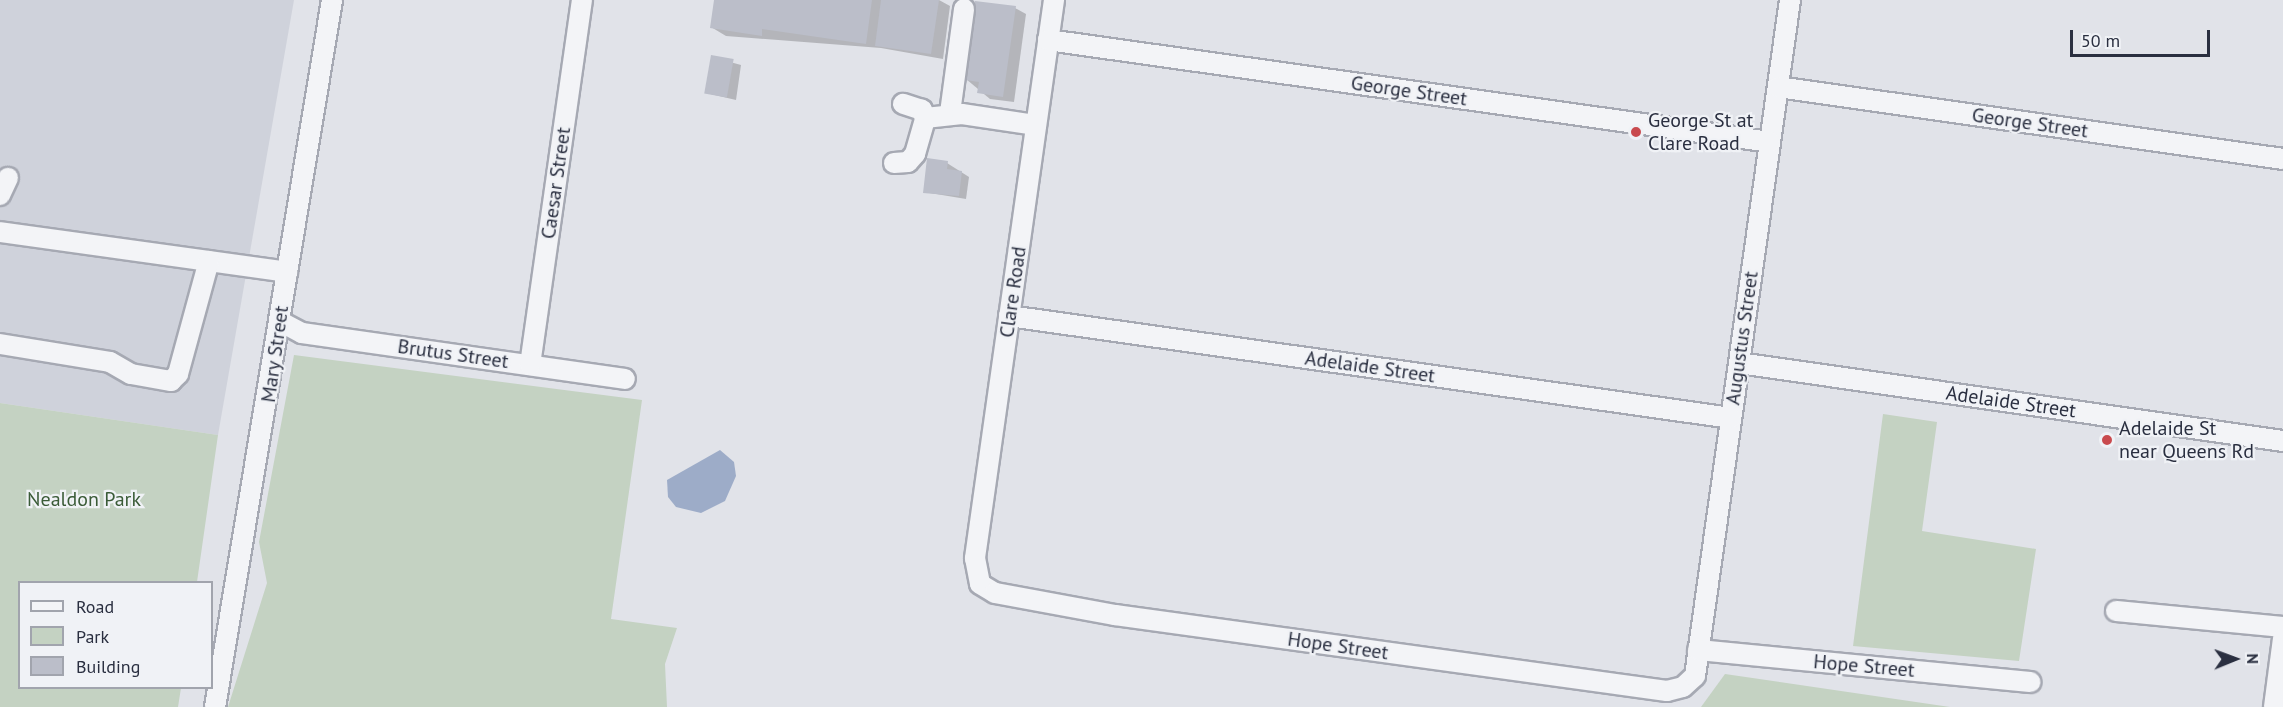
<!DOCTYPE html>
<style>
body{margin:0}
#map{position:relative;width:2283px;height:707px;overflow:hidden;background:#e1e3e9;font-family:"PT Sans",sans-serif}
div>[style]{position:absolute}
[style*='--x']{left:calc(var(--x)*1px);top:calc(var(--y)*1px);width:calc(var(--w)*1px);rotate:calc(var(--a)*1deg)}
.built>*{inset:0;background:#cfd2db}
.green>*{inset:0;background:#c4d2c2}
.water>*{inset:0;background:#9dacc8}
.shadow>*{inset:0;background:#0003}
.building>*{inset:0;background:#bbbec9;transform-origin:0 0}
.roads{filter:drop-shadow(2px 0 #a6a9b3) drop-shadow(-2px 0 #a6a9b3) drop-shadow(0 2px #a6a9b3) drop-shadow(0 -2px #a6a9b3)}
.minor>*{height:20px;margin:-10px;padding:0 10px;transform-origin:10px;border-radius:10px;background:#f3f4f7}
.dots>*{width:16px;height:16px;translate:-50% -50%;box-sizing:border-box;border:3px solid #f0f2f6;border-radius:50%}
span{translate:-50% -50%;white-space:nowrap;text-align:center;line-height:1.15;-webkit-text-stroke:4.5px #f0f2f6;paint-order:stroke}
.street-label{font-size:20px;color:#2a2f40}
.poi-label{font-size:20px;color:#2a2f40}
.left{translate:0 -50%;text-align:left}
.park-label{font-size:20px;color:#3a5b37}
.legend{position:absolute;left:18px;top:581px;width:195px;height:108px;box-sizing:border-box;background:#f0f2f6;border:2px solid #a1a4ad;margin:0;padding:8px 10px;list-style:none;font-size:18px;color:#2a2f40}
.legend li{display:flex;align-items:center;gap:12px;height:30px}
.legend b{width:30px;border:2px solid #a1a4ad}
.north{position:absolute;left:2205px;top:629px;width:60px;height:60px;-webkit-text-stroke:4px #f0f2f6;paint-order:stroke;rotate:89deg;font-size:16px;font-weight:700;line-height:24px;text-align:center;color:#2a2f40}
.north::after{content:'';display:block;margin:auto;width:21px;height:27px;background:#2a2f40;clip-path:polygon(50% 0,100% 100%,50% 72%,0 100%)}
.scale{position:absolute;left:2070px;top:30px;width:140px;height:27px;box-sizing:border-box;border:3px solid #2a2f40;border-top:0;padding-left:8px;font-size:18px;line-height:21px;white-space:nowrap;color:#2a2f40;-webkit-text-stroke:4px #f0f2f6;paint-order:stroke}
</style>
<div id="map">
<div class="built">
<i style="clip-path:polygon(0 0,294px 0,218px 435px,0 403px)"></i>
</div>
<div class="green">
<i style="clip-path:polygon(294px 355px,642px 400px,611px 619px,677px 628px,665px 664px,667px 707px,228px 707px,267px 583px,259px 542px)"></i>
<i style="clip-path:polygon(0 403px,218px 435px,197px 582px,20px 582px,20px 688px,181px 688px,178px 707px,0 707px)"></i>
<i style="clip-path:polygon(1883px 414px,1937px 422px,1922px 531px,2036px 549px,2019px 661px,1853px 646px)"></i>
<i style="clip-path:polygon(1725px 674px,1950px 707px,1701px 707px)"></i>
</div>
<div class="water">
<i style="clip-path:polygon(720px 450px,734px 462px,736px 476px,725px 501px,701px 513px,676px 507px,668px 497px,667px 480px)"></i>
</div>
<div class="shadow">
<i style="clip-path:polygon(715px 0,939px 0,950px 6px,943px 59px,881px 48px,726px 36px,711px 27px)"></i>
<i style="clip-path:polygon(1015px 8px,1026px 14px,1014px 102px,990px 99px,966px 79px)"></i>
<i style="clip-path:polygon(712px 57px,741px 65px,736px 100px,706px 93px)"></i>
<i style="clip-path:polygon(947px 163px,969px 177px,966px 199px,924px 192px)"></i>
</div>
<div class="building">
<i style="clip-path:polygon(714px 0,872px 0,866px 44px,762px 29px,762px 36px,710px 28px)"></i>
<i style="clip-path:polygon(881px 0,939px 0,931px 54px,875px 46px)"></i>
<i style="clip-path:polygon(975px 1px,1016px 6px,1003px 97px,977px 93px,979px 82px,965px 80px)"></i>
<i style="left:711px;top:55px;width:23px;height:39px;rotate:10deg"></i>
<i style="clip-path:polygon(927px 158px,948px 161px,947px 169px,962px 171px,959px 196px,923px 193px)"></i>
</div>
<div class="roads">
<div class="minor">
<i style="--x:1054;--y:0;--w:564;--a:98.06"></i>
<i style="--x:975;--y:558;--w:26;--a:79"></i>
<i style="--x:980;--y:584;--w:17;--a:31"></i>
<i style="--x:995;--y:593;--w:122;--a:10.4"></i>
<i style="--x:1115;--y:615;--w:557;--a:7.84"></i>
<i style="--x:1667;--y:691;--w:16;--a:-14"></i>
<i style="--x:1683;--y:687;--w:16;--a:-43"></i>
<i style="--x:1695;--y:676;--w:683;--a:-82"></i>
<i style="--x:1048;--y:40;--w:729;--a:8.04"></i>
<i style="--x:1778;--y:87;--w:510;--a:8.11"></i>
<i style="--x:950;--y:113;--w:105;--a:-82.3"></i>
<i style="--x:925;--y:118;--w:37;--a:-6"></i>
<i style="--x:962;--y:114;--w:75;--a:8.5"></i>
<i style="--x:894;--y:163;--w:14;--a:-4"></i>
<i style="--x:908;--y:162;--w:11;--a:-49"></i>
<i style="--x:915;--y:154;--w:37;--a:-74"></i>
<i style="--x:925;--y:118;--w:9;--a:-111"></i>
<i style="--x:922;--y:110;--w:20;--a:-162"></i>
<i style="--x:0;--y:195;--w:19;--a:-65"></i>
<i style="--x:0;--y:232;--w:290;--a:7.9"></i>
<i style="--x:1009;--y:316;--w:729;--a:8.04"></i>
<i style="--x:283;--y:323;--w:21;--a:28"></i>
<i style="--x:302;--y:333;--w:326;--a:8.1"></i>
<i style="--x:0;--y:344;--w:111;--a:9.3"></i>
<i style="--x:110;--y:362;--w:24;--a:30"></i>
<i style="--x:131;--y:374;--w:41;--a:9.9"></i>
<i style="--x:171;--y:381;--w:10;--a:-45"></i>
<i style="--x:178;--y:374;--w:117;--a:-74.7"></i>
<i style="--x:1739;--y:363;--w:550;--a:8.16"></i>
<i style="--x:530;--y:365;--w:369;--a:-81.9"></i>
<i style="--x:2116;--y:611;--w:168;--a:5.5"></i>
<i style="--x:1698;--y:650;--w:334;--a:5.5"></i>
<i style="--x:215;--y:707;--w:717;--a:-80.6"></i>
<i style="--x:2274;--y:707;--w:69;--a:-82.5"></i>
</div>
</div>
<div class="dots">
<i style="left:1636px;top:132px;background:#c94a4e"></i>
<i style="left:2107px;top:440px;background:#c94a4e"></i>
</div>
<div class="street-label">
<span style="left:1409px;top:91px;rotate:8deg">George Street</span>
<span style="left:2030px;top:123px;rotate:8deg">George Street</span>
<span style="left:556px;top:183px;rotate:-82deg">Caesar Street</span>
<span style="left:1013px;top:292px;rotate:-82deg">Clare Road</span>
<span style="left:1742px;top:338px;rotate:-82deg">Augustus Street</span>
<span style="left:275px;top:354px;rotate:-82deg">Mary Street</span>
<span style="left:453px;top:354px;rotate:8deg">Brutus Street</span>
<span style="left:1370px;top:367px;rotate:8deg">Adelaide Street</span>
<span style="left:2011px;top:402px;rotate:8deg">Adelaide Street</span>
<span style="left:1338px;top:646px;rotate:8deg">Hope Street</span>
<span style="left:1864px;top:666px;rotate:5deg">Hope Street</span>
</div>
<div class="poi-label">
<span class="left" style="left:1648px;top:132px">George St at<br>Clare Road</span>
<span class="left" style="left:2119px;top:440px">Adelaide St<br>near Queens Rd</span>
</div>
<div class="park-label">
<span style="left:84px;top:499px">Nealdon Park</span>
</div>
<ul class="legend">
<li><b style="height:8px;background:#f3f4f7"></b>Road</li>
<li><b style="height:16px;background:#c4d2c2"></b>Park</li>
<li><b style="height:16px;background:#bbbec9"></b>Building</li>
</ul>
<div class="north">N</div>
<div class="scale">50 m</div>
</div>
